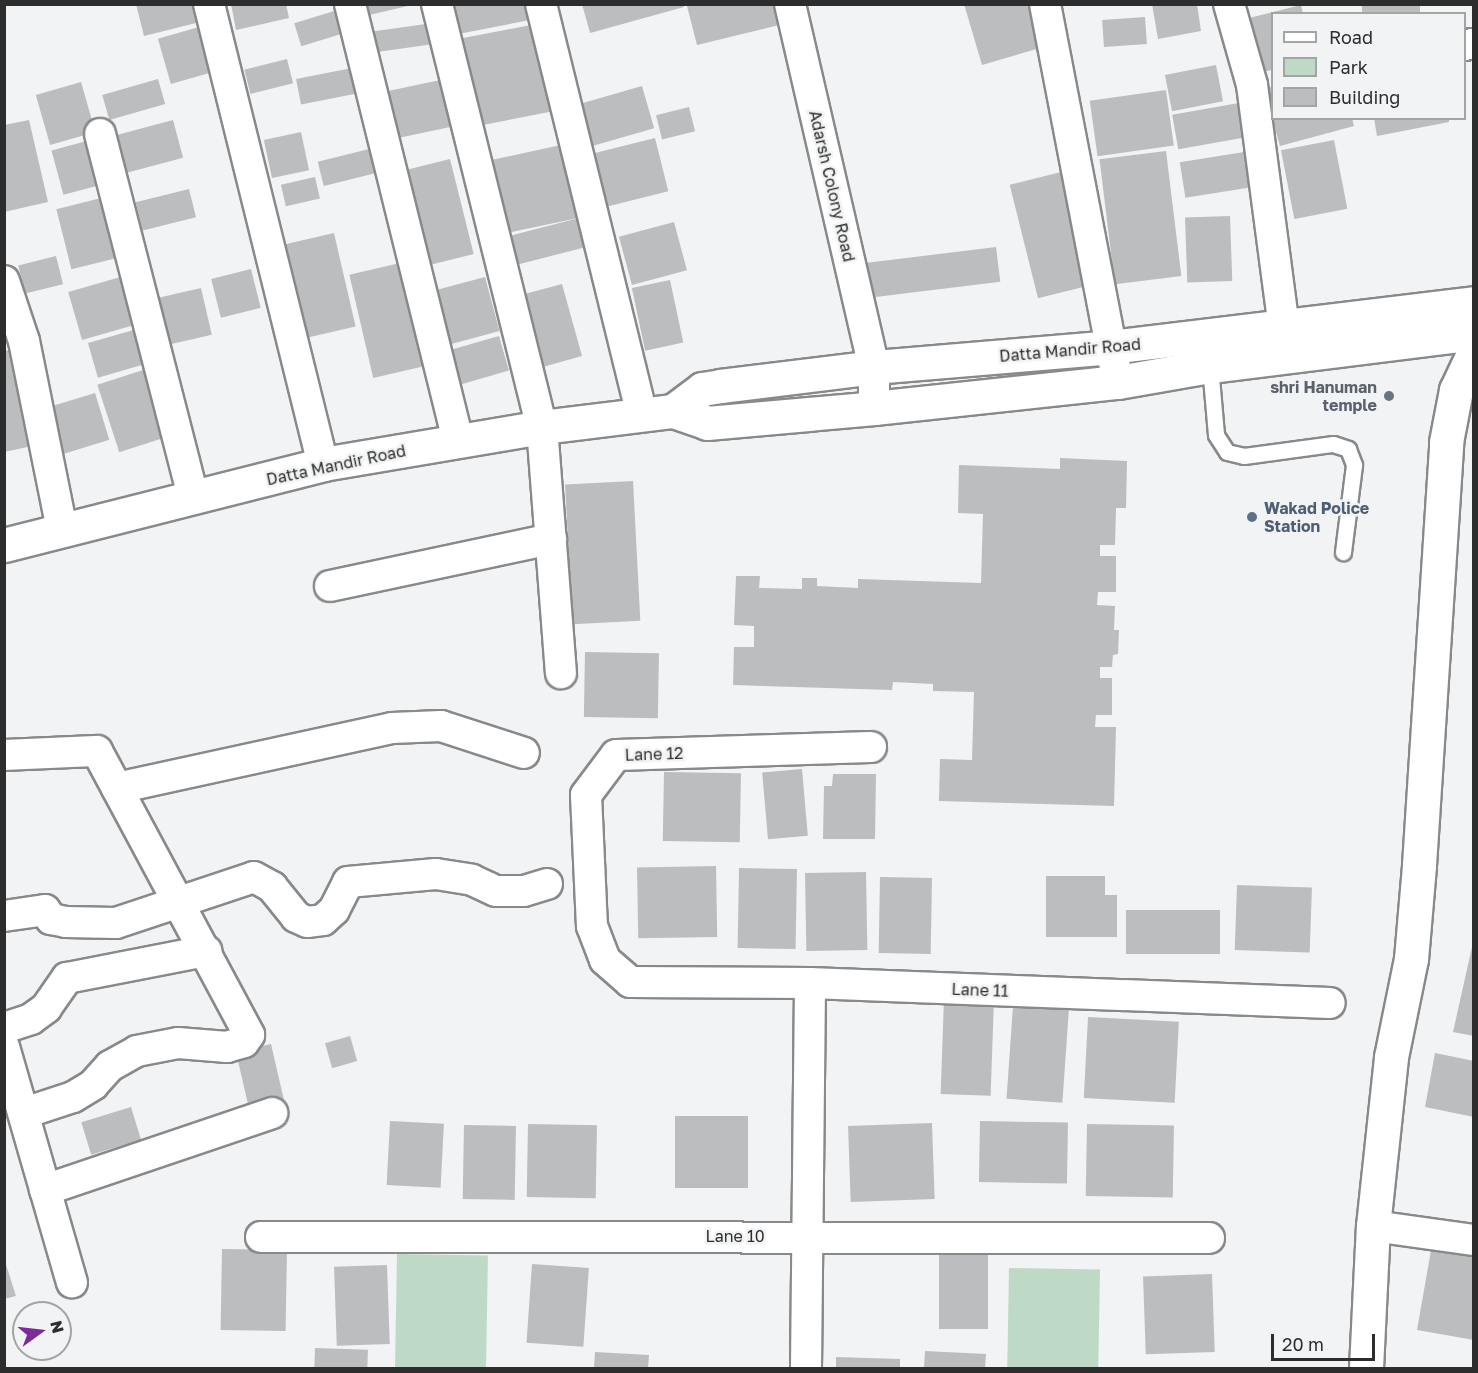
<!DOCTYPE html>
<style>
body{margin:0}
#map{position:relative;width:1478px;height:1373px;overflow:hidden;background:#f2f3f4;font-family:"Golos Text",sans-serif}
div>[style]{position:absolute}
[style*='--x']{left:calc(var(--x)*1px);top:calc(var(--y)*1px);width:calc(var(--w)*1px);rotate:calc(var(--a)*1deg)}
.green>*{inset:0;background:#bedac7;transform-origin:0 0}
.building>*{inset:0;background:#bcbdbe;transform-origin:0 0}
.roads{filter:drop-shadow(2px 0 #88898a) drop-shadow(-2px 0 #88898a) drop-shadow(0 2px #88898a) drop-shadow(0 -2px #88898a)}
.lane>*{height:15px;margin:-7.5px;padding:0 7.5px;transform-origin:7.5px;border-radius:7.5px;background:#fff}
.street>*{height:30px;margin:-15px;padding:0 15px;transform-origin:15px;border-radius:15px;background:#fff}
.secondary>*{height:33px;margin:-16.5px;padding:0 16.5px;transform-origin:16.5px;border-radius:16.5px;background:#fff}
.dots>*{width:16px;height:16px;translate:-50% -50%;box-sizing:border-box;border:3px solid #f2f3f4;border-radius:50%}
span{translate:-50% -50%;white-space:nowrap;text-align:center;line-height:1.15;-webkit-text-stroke:5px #f2f3f4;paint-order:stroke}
.street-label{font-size:16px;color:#2d2d2d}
.worship-label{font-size:16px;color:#5b616d;font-weight:700}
.right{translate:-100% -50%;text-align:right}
.service-label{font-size:16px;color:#4e5e75;font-weight:700}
.left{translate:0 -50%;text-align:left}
.frame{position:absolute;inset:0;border:6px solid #2d2d2d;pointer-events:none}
.legend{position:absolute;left:1271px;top:12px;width:195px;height:108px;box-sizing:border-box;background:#f2f3f4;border:2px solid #a3a4a4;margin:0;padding:8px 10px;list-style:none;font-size:18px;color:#2d2d2d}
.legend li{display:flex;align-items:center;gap:12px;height:30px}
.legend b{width:30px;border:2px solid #a3a4a4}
.north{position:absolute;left:12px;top:1301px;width:60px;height:60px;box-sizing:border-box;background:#f2f3f4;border:2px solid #a3a4a4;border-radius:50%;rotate:75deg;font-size:16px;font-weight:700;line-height:24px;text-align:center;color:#2d2d2d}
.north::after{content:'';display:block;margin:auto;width:21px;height:27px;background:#7e2b9a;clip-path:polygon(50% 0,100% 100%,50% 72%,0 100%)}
.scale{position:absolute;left:1271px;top:1334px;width:104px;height:27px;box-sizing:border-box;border:3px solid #2d2d2d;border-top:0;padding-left:8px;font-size:18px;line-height:21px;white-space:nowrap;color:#2d2d2d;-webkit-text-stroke:4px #f2f3f4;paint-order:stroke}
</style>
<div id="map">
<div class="green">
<i style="left:397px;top:1254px;width:91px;height:114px;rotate:1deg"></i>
<i style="left:1009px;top:1268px;width:91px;height:100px;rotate:1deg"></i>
</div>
<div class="building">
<i style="clip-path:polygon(136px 4px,200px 4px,204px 21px,144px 36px)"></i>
<i style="clip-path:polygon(231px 4px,286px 4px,289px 18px,236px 30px)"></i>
<i style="clip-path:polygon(362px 4px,412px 4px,412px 5px,365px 16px)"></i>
<i style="clip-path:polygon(582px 4px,683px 4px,684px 7px,590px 33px)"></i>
<i style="clip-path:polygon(695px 4px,774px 4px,779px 25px,697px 45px,687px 6px)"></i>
<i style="clip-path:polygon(964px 4px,1027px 4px,1040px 48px,982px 65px)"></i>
<i style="clip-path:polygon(1152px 4px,1197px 4px,1201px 31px,1158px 39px)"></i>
<i style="left:1362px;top:4px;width:58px;height:10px"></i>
<i style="clip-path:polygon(447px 5px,527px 5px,530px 20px,453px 35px)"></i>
<i style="clip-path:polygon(1301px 5px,1303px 14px,1272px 14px,1272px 70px,1262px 72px,1249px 18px)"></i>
<i style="left:344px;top:8px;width:24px;height:52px;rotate:73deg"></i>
<i style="left:1145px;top:17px;width:27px;height:43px;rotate:86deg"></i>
<i style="left:433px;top:23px;width:21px;height:63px;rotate:82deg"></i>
<i style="left:541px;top:23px;width:89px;height:83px;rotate:79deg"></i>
<i style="left:206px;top:25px;width:47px;height:50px;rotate:74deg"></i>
<i style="left:287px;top:59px;width:25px;height:44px;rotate:76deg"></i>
<i style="left:1216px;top:65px;width:37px;height:52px;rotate:79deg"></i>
<i style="left:352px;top:68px;width:26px;height:57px;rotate:79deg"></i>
<i style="left:158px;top:79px;width:26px;height:58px;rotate:74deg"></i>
<i style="left:445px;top:79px;width:48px;height:58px;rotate:78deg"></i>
<i style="left:81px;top:82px;width:52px;height:47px;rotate:74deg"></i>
<i style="left:642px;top:86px;width:44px;height:67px;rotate:74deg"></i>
<i style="clip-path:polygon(1272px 87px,1272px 118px,1264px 89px)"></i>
<i style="left:1166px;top:90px;width:56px;height:77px;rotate:82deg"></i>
<i style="left:1250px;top:101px;width:35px;height:79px;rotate:80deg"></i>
<i style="left:689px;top:107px;width:25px;height:34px;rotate:76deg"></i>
<i style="clip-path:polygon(1272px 118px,1352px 118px,1354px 126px,1280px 146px)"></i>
<i style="clip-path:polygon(1374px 118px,1449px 118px,1449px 122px,1377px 136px)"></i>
<i style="clip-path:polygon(29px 120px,48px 202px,4px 212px,4px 125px)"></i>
<i style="left:173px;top:120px;width:39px;height:64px;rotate:75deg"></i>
<i style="left:301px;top:132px;width:39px;height:38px;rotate:78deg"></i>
<i style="left:655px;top:138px;width:55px;height:67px;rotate:76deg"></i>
<i style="left:94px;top:139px;width:46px;height:44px;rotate:75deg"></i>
<i style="left:1334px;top:140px;width:70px;height:54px;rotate:79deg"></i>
<i style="clip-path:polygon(570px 143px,594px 245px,512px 266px,505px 237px,583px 217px,497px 235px,482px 162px)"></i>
<i style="left:373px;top:148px;width:25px;height:57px;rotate:76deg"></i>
<i style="left:1166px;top:151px;width:126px;height:67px;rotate:83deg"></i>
<i style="left:1244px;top:152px;width:36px;height:65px;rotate:81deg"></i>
<i style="left:450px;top:159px;width:98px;height:63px;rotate:76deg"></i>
<i style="left:1065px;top:171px;width:117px;height:57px;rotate:76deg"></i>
<i style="left:315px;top:177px;width:22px;height:35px;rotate:77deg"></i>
<i style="left:189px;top:189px;width:29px;height:55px;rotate:76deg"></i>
<i style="left:101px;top:198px;width:62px;height:46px;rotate:76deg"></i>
<i style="left:1230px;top:216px;width:65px;height:45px;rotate:88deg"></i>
<i style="left:674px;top:222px;width:50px;height:57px;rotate:75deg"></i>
<i style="left:334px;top:233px;width:96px;height:59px;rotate:77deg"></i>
<i style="left:996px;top:247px;width:35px;height:136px;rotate:83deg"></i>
<i style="left:56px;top:256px;width:29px;height:39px;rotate:76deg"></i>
<i style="left:400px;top:263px;width:106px;height:52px;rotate:77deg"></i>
<i style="left:251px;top:269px;width:40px;height:41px;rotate:76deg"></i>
<i style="left:124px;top:276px;width:50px;height:58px;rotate:74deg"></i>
<i style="left:485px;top:277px;width:56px;height:65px;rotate:75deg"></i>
<i style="left:670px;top:280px;width:64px;height:39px;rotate:78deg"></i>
<i style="clip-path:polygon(562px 284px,582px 356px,532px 370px,521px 295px)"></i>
<i style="left:201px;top:288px;width:48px;height:48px;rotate:77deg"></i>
<i style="left:137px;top:329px;width:36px;height:51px;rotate:74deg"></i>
<i style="left:499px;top:336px;width:36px;height:60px;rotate:74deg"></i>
<i style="clip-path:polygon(15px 349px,37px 445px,4px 452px,4px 351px)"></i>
<i style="left:143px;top:370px;width:71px;height:48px;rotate:72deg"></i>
<i style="left:95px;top:393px;width:49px;height:54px;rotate:73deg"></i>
<i style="clip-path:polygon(1060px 458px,1127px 461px,1126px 508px,1116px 508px,1115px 545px,1100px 545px,1100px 556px,1116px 556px,1116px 592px,1098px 592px,1097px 605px,1115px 606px,1114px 630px,1119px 630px,1118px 654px,1113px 655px,1112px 667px,1100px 667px,1100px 678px,1112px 678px,1112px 715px,1096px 715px,1095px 727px,1116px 727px,1114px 806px,939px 801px,940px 759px,972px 760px,974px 692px,933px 691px,933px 684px,893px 682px,892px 690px,733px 685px,734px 647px,754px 647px,754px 626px,734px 625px,736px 576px,760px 576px,759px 588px,802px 589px,802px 578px,817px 578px,817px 586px,858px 588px,858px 579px,981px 583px,983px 514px,958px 513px,959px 465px,1060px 469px)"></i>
<i style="left:633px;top:481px;width:140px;height:68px;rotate:87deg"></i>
<i style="left:585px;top:652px;width:74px;height:65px;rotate:1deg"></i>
<i style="left:802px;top:769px;width:67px;height:40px;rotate:85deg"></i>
<i style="left:664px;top:772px;width:77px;height:69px;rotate:1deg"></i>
<i style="clip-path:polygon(833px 774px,876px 774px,875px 839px,823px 839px,824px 786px,832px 786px)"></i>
<i style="left:716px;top:866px;width:71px;height:79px;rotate:89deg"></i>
<i style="left:739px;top:868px;width:58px;height:80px;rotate:1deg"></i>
<i style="left:866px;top:872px;width:78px;height:61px;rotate:89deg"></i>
<i style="clip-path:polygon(1046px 876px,1105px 876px,1105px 895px,1117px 895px,1117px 937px,1046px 937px)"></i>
<i style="left:880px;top:877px;width:52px;height:76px;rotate:1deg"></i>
<i style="left:1237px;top:885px;width:75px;height:65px;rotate:2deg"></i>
<i style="left:1220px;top:910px;width:44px;height:94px;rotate:90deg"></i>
<i style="clip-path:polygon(1474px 938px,1474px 1036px,1453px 1032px)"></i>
<i style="left:944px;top:998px;width:50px;height:96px;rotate:2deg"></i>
<i style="left:1013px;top:1006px;width:56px;height:93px;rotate:4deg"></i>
<i style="left:1088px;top:1017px;width:91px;height:81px;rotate:3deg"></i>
<i style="left:350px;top:1036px;width:26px;height:26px;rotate:74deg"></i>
<i style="left:271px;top:1044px;width:58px;height:36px;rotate:77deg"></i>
<i style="clip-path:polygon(1435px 1053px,1474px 1061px,1474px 1117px,1425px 1107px)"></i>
<i style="left:131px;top:1107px;width:34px;height:52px;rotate:73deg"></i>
<i style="left:675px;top:1116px;width:73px;height:72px"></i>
<i style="left:390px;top:1121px;width:54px;height:64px;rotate:3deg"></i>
<i style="left:980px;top:1121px;width:88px;height:61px;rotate:1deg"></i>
<i style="left:932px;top:1123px;width:76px;height:84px;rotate:88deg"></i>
<i style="left:528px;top:1124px;width:69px;height:73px;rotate:1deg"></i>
<i style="left:1087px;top:1124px;width:87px;height:72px;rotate:1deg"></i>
<i style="left:464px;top:1125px;width:52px;height:74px;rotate:1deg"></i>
<i style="clip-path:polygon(1433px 1239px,1474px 1246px,1474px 1340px,1417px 1330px)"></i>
<i style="left:222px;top:1249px;width:65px;height:81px;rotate:1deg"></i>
<i style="left:939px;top:1254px;width:49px;height:75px"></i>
<i style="clip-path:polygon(4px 1258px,16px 1296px,4px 1299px)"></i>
<i style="left:532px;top:1264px;width:57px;height:79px;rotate:4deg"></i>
<i style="left:387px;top:1265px;width:79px;height:53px;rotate:88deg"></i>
<i style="left:1212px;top:1274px;width:78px;height:69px;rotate:88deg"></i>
<i style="left:315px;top:1348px;width:53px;height:20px;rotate:2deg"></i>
<i style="clip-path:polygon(925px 1351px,986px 1354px,985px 1368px,924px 1368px)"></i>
<i style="clip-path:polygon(595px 1352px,649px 1355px,648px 1368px,594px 1368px)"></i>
<i style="clip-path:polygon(836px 1357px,900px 1359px,900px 1368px,836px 1368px)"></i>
</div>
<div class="roads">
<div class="lane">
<i style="--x:1210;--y:366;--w:69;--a:85"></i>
<i style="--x:1216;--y:435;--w:20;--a:57"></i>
<i style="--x:1227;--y:452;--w:17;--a:13"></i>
<i style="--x:1244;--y:456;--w:90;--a:-7.7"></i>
<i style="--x:1333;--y:444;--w:16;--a:18"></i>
<i style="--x:1348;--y:449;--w:17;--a:69"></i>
<i style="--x:1354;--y:465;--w:88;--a:97.2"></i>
</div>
<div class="street">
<i style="--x:209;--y:4;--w:474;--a:76.1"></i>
<i style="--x:350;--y:4;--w:450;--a:76.1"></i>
<i style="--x:437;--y:4;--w:436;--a:76.1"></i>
<i style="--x:542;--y:427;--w:247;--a:85.6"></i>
<i style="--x:541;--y:4;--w:423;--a:76.2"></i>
<i style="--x:790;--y:4;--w:373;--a:77"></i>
<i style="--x:874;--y:367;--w:41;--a:90"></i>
<i style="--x:1045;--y:4;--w:385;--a:79.1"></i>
<i style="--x:1229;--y:4;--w:84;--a:74.1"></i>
<i style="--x:1252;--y:85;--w:245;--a:82.5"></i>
<i style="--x:1464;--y:45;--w:10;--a:-6"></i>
<i style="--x:100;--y:134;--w:375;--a:75.6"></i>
<i style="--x:4;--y:281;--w:63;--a:71.6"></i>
<i style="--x:24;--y:341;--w:193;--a:78.6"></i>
<i style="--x:330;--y:586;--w:226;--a:-12"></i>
<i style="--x:871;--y:747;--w:255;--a:178.2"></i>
<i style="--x:616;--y:755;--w:50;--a:126.9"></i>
<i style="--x:586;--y:795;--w:131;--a:87.4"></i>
<i style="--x:592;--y:926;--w:36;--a:69"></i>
<i style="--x:605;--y:960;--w:33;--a:41"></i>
<i style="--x:630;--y:982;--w:180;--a:0.3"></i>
<i style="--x:810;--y:983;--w:520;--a:2.2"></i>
<i style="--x:4;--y:755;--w:93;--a:-2.5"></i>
<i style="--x:97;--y:751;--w:322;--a:61.8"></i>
<i style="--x:249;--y:1035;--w:9;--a:126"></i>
<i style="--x:244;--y:1042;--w:18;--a:164"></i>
<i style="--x:227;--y:1047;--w:49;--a:-175.3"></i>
<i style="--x:178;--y:1043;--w:42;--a:169"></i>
<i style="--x:137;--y:1051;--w:31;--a:151"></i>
<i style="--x:110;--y:1066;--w:25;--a:132"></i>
<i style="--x:93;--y:1085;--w:23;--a:149"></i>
<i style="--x:73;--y:1097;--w:52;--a:161.9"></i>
<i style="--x:117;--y:788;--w:281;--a:-12.3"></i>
<i style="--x:392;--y:728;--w:49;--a:-2.3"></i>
<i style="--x:441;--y:726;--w:87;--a:18"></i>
<i style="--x:4;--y:916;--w:41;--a:-8.3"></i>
<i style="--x:45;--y:910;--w:11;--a:56"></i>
<i style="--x:51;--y:919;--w:15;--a:11"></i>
<i style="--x:66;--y:922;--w:50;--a:1.1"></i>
<i style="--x:116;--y:923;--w:145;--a:-18.4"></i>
<i style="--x:254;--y:877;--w:21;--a:29"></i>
<i style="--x:272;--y:887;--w:38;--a:51"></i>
<i style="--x:296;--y:917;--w:12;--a:24"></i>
<i style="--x:307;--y:922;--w:16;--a:-7"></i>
<i style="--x:323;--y:920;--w:15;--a:-42"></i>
<i style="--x:334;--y:910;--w:31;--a:-63"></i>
<i style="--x:348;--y:882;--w:88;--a:-5.2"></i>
<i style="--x:436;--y:874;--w:36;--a:9"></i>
<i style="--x:472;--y:880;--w:26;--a:25"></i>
<i style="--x:496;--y:891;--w:28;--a:0"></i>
<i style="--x:524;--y:891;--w:24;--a:-17"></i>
<i style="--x:4;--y:1028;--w:28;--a:-18"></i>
<i style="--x:31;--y:1019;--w:19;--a:-36"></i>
<i style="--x:46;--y:1008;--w:37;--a:-55"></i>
<i style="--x:67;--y:978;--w:142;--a:-11"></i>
<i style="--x:4;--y:1047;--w:245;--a:73.9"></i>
<i style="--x:45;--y:1190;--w:240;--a:-18.7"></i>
<i style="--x:1373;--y:1226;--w:102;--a:7.9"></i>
<i style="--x:261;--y:1237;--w:948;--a:0.06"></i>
<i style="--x:806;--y:1368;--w:385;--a:-89.4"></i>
</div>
<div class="secondary">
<i style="--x:673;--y:411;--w:36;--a:-37"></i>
<i style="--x:702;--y:389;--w:18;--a:-9"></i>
<i style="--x:720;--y:386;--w:155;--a:-7"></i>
<i style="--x:874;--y:367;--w:238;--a:-4.8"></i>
<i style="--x:1111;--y:347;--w:366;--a:-6.9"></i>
<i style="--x:4;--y:545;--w:329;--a:-14.2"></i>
<i style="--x:323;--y:464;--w:222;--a:-9.6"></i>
<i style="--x:542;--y:427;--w:132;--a:-7"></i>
<i style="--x:673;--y:411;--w:36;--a:19"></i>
<i style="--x:707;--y:423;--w:168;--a:-5.1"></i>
<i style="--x:874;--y:408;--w:245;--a:-6.1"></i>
<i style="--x:1118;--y:382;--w:93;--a:-9.9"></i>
<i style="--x:1210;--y:366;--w:266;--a:-7.1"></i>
<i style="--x:1366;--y:1368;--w:142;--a:-87.2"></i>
<i style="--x:1373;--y:1226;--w:170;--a:-83.9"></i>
<i style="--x:1391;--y:1057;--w:100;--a:-78.5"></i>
<i style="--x:1411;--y:959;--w:94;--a:-85.1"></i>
<i style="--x:1419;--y:865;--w:424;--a:-86.3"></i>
<i style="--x:1446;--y:442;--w:53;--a:-79.1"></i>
<i style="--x:1456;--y:390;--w:42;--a:-64.7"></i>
</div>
</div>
<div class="dots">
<i style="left:1389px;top:396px;background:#6b7280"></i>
<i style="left:1252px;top:517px;background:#5c6f8a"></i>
</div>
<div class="street-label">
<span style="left:832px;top:186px;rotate:77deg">Adarsh Colony Road</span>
<span style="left:1070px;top:350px;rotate:-5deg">Datta Mandir Road</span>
<span style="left:336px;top:465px;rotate:-12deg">Datta Mandir Road</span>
<span style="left:654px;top:754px;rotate:-2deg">Lane 12</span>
<span style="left:980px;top:990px;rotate:2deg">Lane 11</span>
<span style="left:735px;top:1236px">Lane 10</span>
</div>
<div class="worship-label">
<span class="right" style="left:1377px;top:396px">shri Hanuman<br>temple</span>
</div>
<div class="service-label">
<span class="left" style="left:1264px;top:517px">Wakad Police<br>Station</span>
</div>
<div class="frame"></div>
<ul class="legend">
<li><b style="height:8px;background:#fff"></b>Road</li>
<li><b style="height:16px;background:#bedac7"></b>Park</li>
<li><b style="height:16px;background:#bcbdbe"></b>Building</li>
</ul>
<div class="north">N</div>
<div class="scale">20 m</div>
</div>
